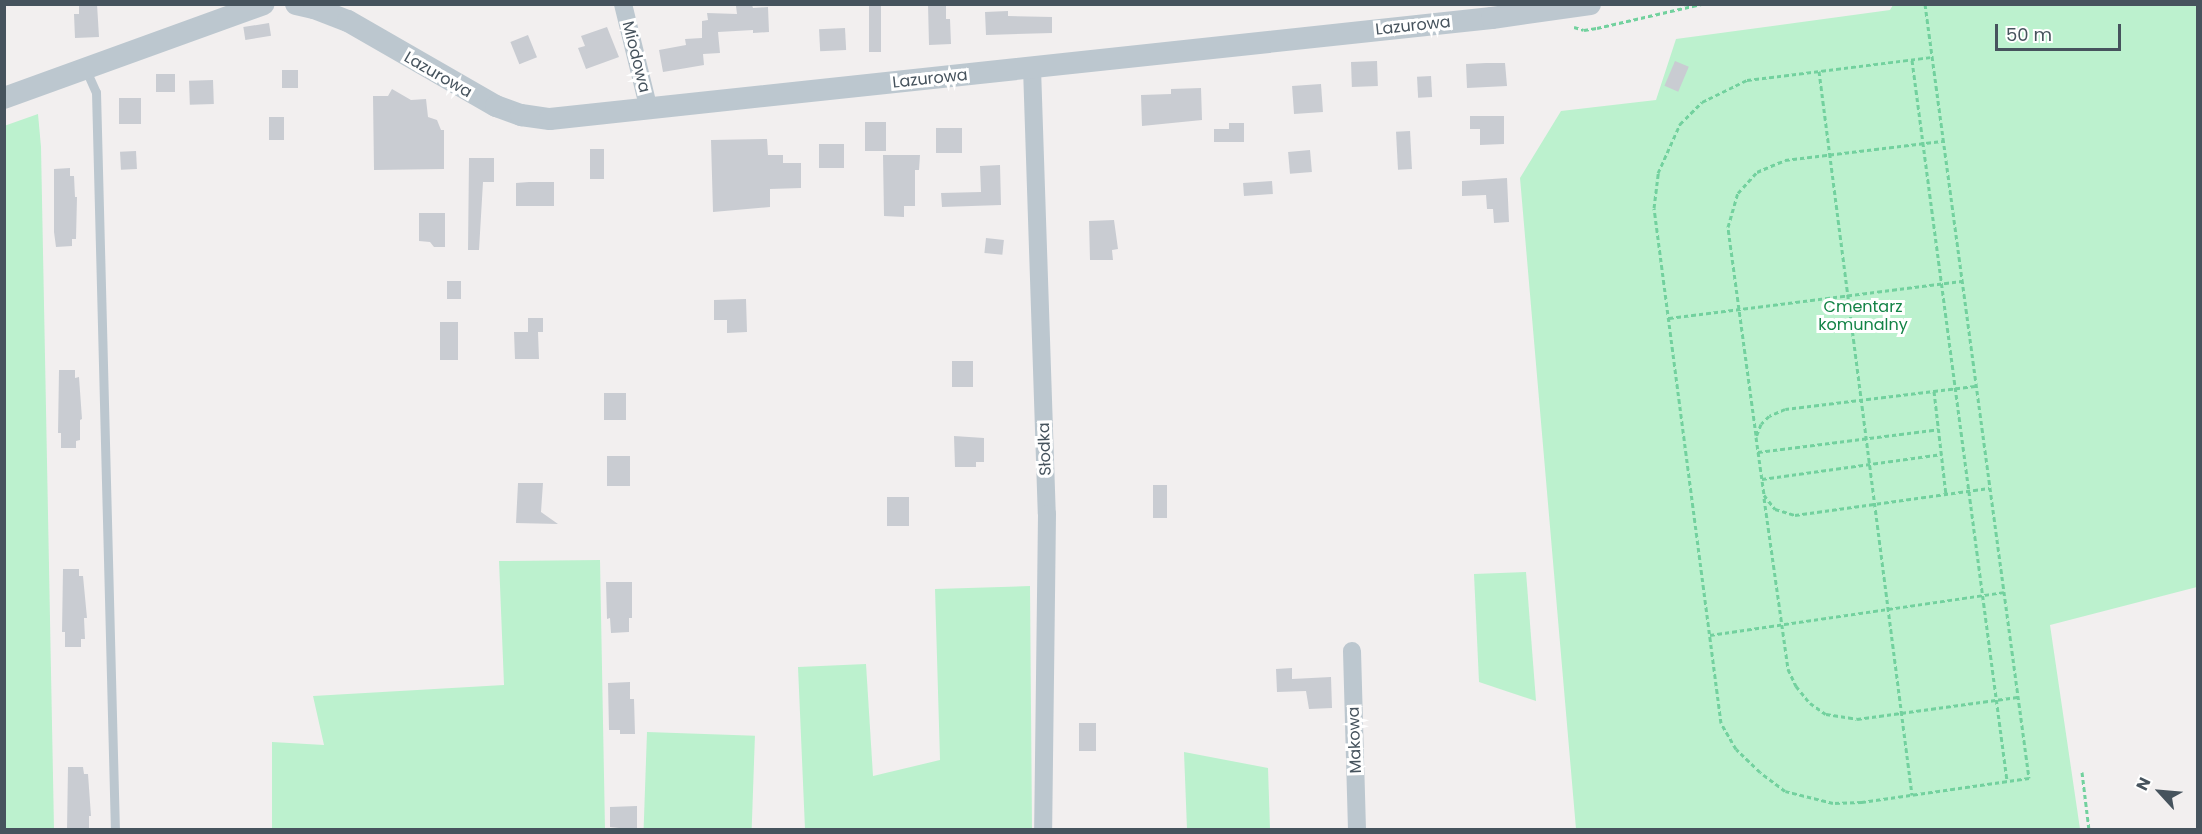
<!DOCTYPE html>
<meta charset="utf-8">
<style>
body{margin:0}
#map{position:relative;width:2202px;height:834px;overflow:hidden;background:#f2efef;font-family:Poppins,sans-serif}
div>[style]{position:absolute}
[style*='--x']{left:calc(var(--x)*1px);top:calc(var(--y)*1px);width:calc(var(--w)*1px);rotate:calc(var(--a)*1deg)}
.green>*{inset:0;background:#bcf1ce;transform-origin:0 0}
.building>*{inset:0;background:#c9ccd2;transform-origin:0 0}
.path>*{height:3px;margin-top:-1.5px;transform-origin:0;background:repeating-linear-gradient(90deg,#72d19e 0 4.5px,transparent 0 7.5px)}
.service>*{height:9px;margin:-4.5px;padding:0 4.5px;transform-origin:4.5px;border-radius:4.5px;background:#bcc7cf}
.minor>*{height:18px;margin:-9px;padding:0 9px;transform-origin:9px;border-radius:9px;background:#bcc7cf}
.tertiary>*{height:22px;margin:-11px;padding:0 11px;transform-origin:11px;border-radius:11px;background:#bcc7cf}
span{translate:-50% -50%;white-space:nowrap;text-align:center;line-height:1.15;-webkit-text-stroke:6px #fff;paint-order:stroke}
.street-label{font-size:16px;color:#46535d}
.park-label{font-size:16px;color:#138346}
.frame{position:absolute;inset:0;border:6px solid #46535d;pointer-events:none}
.north{position:absolute;left:2130px;top:762px;width:60px;height:60px;-webkit-text-stroke:4px #fff;paint-order:stroke;rotate:296deg;font-size:16px;font-weight:700;line-height:24px;text-align:center;color:#46535d}
.north::after{content:'';display:block;margin:auto;width:21px;height:27px;background:#46535d;clip-path:polygon(50% 0,100% 100%,50% 72%,0 100%)}
.scale{position:absolute;left:1995px;top:24px;width:126px;height:27px;box-sizing:border-box;border:3px solid #46535d;border-top:0;padding-left:8px;font-size:18px;line-height:21px;white-space:nowrap;color:#46535d;-webkit-text-stroke:4px #fff;paint-order:stroke}
</style>
<div id="map">
<div class="green">
<i style="clip-path:polygon(1893px 5px,2197px 5px,2197px 587px,2050px 625px,2080px 829px,1576px 829px,1520px 178px,1561px 111px,1656px 100px,1676px 39px,1890px 10px)"></i>
<i style="clip-path:polygon(38px 114px,41px 147px,54px 829px,5px 830px,4px 126px)"></i>
<i style="clip-path:polygon(600px 560px,605px 829px,272px 829px,272px 742px,324px 745px,313px 696px,504px 685px,499px 561px)"></i>
<i style="clip-path:polygon(1526px 572px,1536px 701px,1479px 682px,1474px 574px)"></i>
<i style="clip-path:polygon(1030px 586px,1032px 829px,805px 829px,798px 667px,866px 664px,873px 776px,940px 760px,935px 589px)"></i>
<i style="left:647px;top:732px;width:108px;height:97px;rotate:2deg"></i>
<i style="clip-path:polygon(1184px 752px,1268px 768px,1270px 829px,1187px 829px)"></i>
</div>
<div class="building">
<i style="clip-path:polygon(79px 4px,97px 4px,99px 37px,75px 38px,74px 14px,79px 14px)"></i>
<i style="clip-path:polygon(928px 4px,946px 6px,946px 19px,950px 19px,951px 44px,929px 45px)"></i>
<i style="clip-path:polygon(752px 5px,753px 8px,768px 7px,769px 32px,753px 33px,753px 30px,718px 32px,720px 53px,703px 54px,704px 65px,663px 72px,659px 50px,686px 45px,685px 39px,702px 38px,702px 21px,708px 20px,707px 13px,737px 14px,736px 6px)"></i>
<i style="left:869px;top:6px;width:12px;height:46px"></i>
<i style="clip-path:polygon(1008px 11px,1008px 16px,1052px 17px,1052px 33px,986px 35px,985px 12px)"></i>
<i style="left:269px;top:23px;width:13px;height:26px;rotate:81deg"></i>
<i style="clip-path:polygon(607px 27px,619px 57px,586px 69px,578px 48px,585px 46px,581px 36px)"></i>
<i style="left:845px;top:28px;width:22px;height:26px;rotate:87deg"></i>
<i style="left:528px;top:35px;width:24px;height:19px;rotate:68deg"></i>
<i style="left:1377px;top:61px;width:25px;height:26px;rotate:88deg"></i>
<i style="left:1675px;top:61px;width:15px;height:27px;rotate:23deg"></i>
<i style="clip-path:polygon(1486px 63px,1505px 63px,1507px 86px,1467px 88px,1466px 64px)"></i>
<i style="left:298px;top:70px;width:18px;height:16px;rotate:90deg"></i>
<i style="left:156px;top:74px;width:19px;height:18px"></i>
<i style="left:1431px;top:76px;width:21px;height:14px;rotate:87deg"></i>
<i style="left:213px;top:80px;width:24px;height:24px;rotate:88deg"></i>
<i style="left:1321px;top:84px;width:28px;height:29px;rotate:86deg"></i>
<i style="clip-path:polygon(1201px 88px,1202px 120px,1142px 126px,1141px 95px,1171px 94px,1171px 89px)"></i>
<i style="clip-path:polygon(392px 89px,411px 100px,426px 99px,428px 117px,437px 120px,441px 130px,444px 130px,444px 169px,374px 170px,373px 96px,388px 96px)"></i>
<i style="left:119px;top:98px;width:22px;height:26px"></i>
<i style="clip-path:polygon(1470px 116px,1504px 116px,1504px 144px,1480px 145px,1480px 129px,1470px 129px)"></i>
<i style="left:269px;top:117px;width:15px;height:23px"></i>
<i style="left:865px;top:122px;width:21px;height:29px"></i>
<i style="clip-path:polygon(1229px 123px,1244px 123px,1244px 142px,1214px 142px,1214px 129px,1229px 129px)"></i>
<i style="left:936px;top:128px;width:26px;height:25px"></i>
<i style="left:1410px;top:131px;width:38px;height:14px;rotate:87deg"></i>
<i style="clip-path:polygon(767px 139px,768px 155px,783px 155px,783px 163px,801px 163px,801px 188px,770px 189px,770px 207px,713px 212px,711px 140px)"></i>
<i style="left:819px;top:144px;width:25px;height:24px"></i>
<i style="left:590px;top:149px;width:14px;height:30px"></i>
<i style="left:1310px;top:150px;width:22px;height:22px;rotate:85deg"></i>
<i style="left:136px;top:151px;width:18px;height:16px;rotate:87deg"></i>
<i style="clip-path:polygon(883px 155px,920px 155px,919px 170px,915px 170px,915px 206px,904px 206px,904px 217px,884px 216px)"></i>
<i style="clip-path:polygon(469px 158px,494px 158px,494px 182px,483px 182px,479px 250px,468px 250px)"></i>
<i style="clip-path:polygon(1000px 165px,1001px 205px,942px 207px,941px 193px,981px 192px,980px 166px)"></i>
<i style="clip-path:polygon(70px 168px,70px 176px,74px 176px,75px 197px,77px 197px,76px 239px,72px 239px,72px 246px,56px 247px,54px 232px,54px 169px)"></i>
<i style="clip-path:polygon(1507px 178px,1509px 222px,1494px 223px,1493px 209px,1487px 209px,1486px 195px,1462px 196px,1462px 181px)"></i>
<i style="left:1272px;top:181px;width:13px;height:29px;rotate:86deg"></i>
<i style="clip-path:polygon(529px 182px,554px 182px,554px 206px,516px 206px,516px 183px)"></i>
<i style="clip-path:polygon(419px 213px,445px 213px,445px 247px,434px 247px,430px 242px,419px 241px)"></i>
<i style="clip-path:polygon(1114px 220px,1118px 249px,1112px 250px,1113px 260px,1090px 260px,1089px 221px)"></i>
<i style="left:986px;top:238px;width:18px;height:15px;rotate:6deg"></i>
<i style="left:447px;top:281px;width:14px;height:18px"></i>
<i style="clip-path:polygon(746px 299px,747px 332px,727px 333px,727px 320px,714px 320px,714px 300px)"></i>
<i style="clip-path:polygon(528px 318px,543px 318px,543px 332px,538px 332px,539px 359px,515px 359px,514px 332px,528px 332px)"></i>
<i style="left:440px;top:322px;width:18px;height:38px"></i>
<i style="left:952px;top:361px;width:21px;height:26px"></i>
<i style="clip-path:polygon(59px 370px,75px 370px,75px 378px,79px 377px,82px 419px,80px 420px,80px 440px,76px 441px,76px 448px,61px 448px,61px 433px,58px 433px)"></i>
<i style="left:604px;top:393px;width:22px;height:27px"></i>
<i style="clip-path:polygon(954px 436px,984px 438px,984px 462px,976px 462px,976px 467px,955px 467px)"></i>
<i style="left:630px;top:456px;width:30px;height:23px;rotate:90deg"></i>
<i style="clip-path:polygon(518px 483px,543px 483px,541px 512px,558px 524px,516px 523px)"></i>
<i style="left:1153px;top:485px;width:14px;height:33px"></i>
<i style="left:887px;top:497px;width:22px;height:29px"></i>
<i style="clip-path:polygon(63px 569px,79px 569px,79px 576px,83px 576px,87px 618px,84px 618px,85px 639px,81px 639px,81px 647px,65px 647px,65px 632px,62px 632px)"></i>
<i style="clip-path:polygon(606px 582px,632px 582px,632px 618px,629px 618px,629px 632px,611px 633px,610px 618px,607px 619px)"></i>
<i style="clip-path:polygon(1292px 668px,1292px 679px,1331px 677px,1332px 708px,1309px 709px,1306px 691px,1277px 692px,1276px 669px)"></i>
<i style="clip-path:polygon(630px 682px,630px 699px,634px 699px,635px 734px,620px 734px,620px 730px,609px 730px,608px 683px)"></i>
<i style="left:1096px;top:723px;width:28px;height:17px;rotate:90deg"></i>
<i style="clip-path:polygon(68px 767px,83px 767px,84px 774px,88px 774px,91px 816px,89px 816px,89px 830px,67px 830px)"></i>
<i style="clip-path:polygon(637px 806px,637px 830px,610px 827px,610px 807px)"></i>
</div>
<div class="path">
<i style="--x:1925;--y:4;--w:781;--a:82.35"></i>
<i style="--x:2029;--y:778;--w:169;--a:171.8"></i>
<i style="--x:1862;--y:802;--w:29;--a:178"></i>
<i style="--x:1833;--y:803;--w:49;--a:-166"></i>
<i style="--x:1785;--y:791;--w:31;--a:-143"></i>
<i style="--x:1760;--y:772;--w:33;--a:-136"></i>
<i style="--x:1736;--y:749;--w:30;--a:-120"></i>
<i style="--x:1721;--y:723;--w:519;--a:-97.41"></i>
<i style="--x:1654;--y:208;--w:35;--a:-83"></i>
<i style="--x:1658;--y:173;--w:54;--a:-65.8"></i>
<i style="--x:1680;--y:124;--w:31;--a:-45"></i>
<i style="--x:1702;--y:102;--w:50;--a:-26.1"></i>
<i style="--x:1747;--y:80;--w:185;--a:-7.1"></i>
<i style="--x:1574;--y:27;--w:10;--a:17"></i>
<i style="--x:1584;--y:30;--w:13;--a:-9"></i>
<i style="--x:1597;--y:28;--w:107;--a:-13"></i>
<i style="--x:1912;--y:60;--w:727;--a:82.49"></i>
<i style="--x:1819;--y:71;--w:730;--a:82.68"></i>
<i style="--x:1669;--y:318;--w:295;--a:-7.2"></i>
<i style="--x:1975;--y:386;--w:191;--a:173.1"></i>
<i style="--x:1785;--y:409;--w:17;--a:156"></i>
<i style="--x:1769;--y:416;--w:11;--a:135"></i>
<i style="--x:1761;--y:424;--w:14;--a:111"></i>
<i style="--x:1756;--y:437;--w:59;--a:82.1"></i>
<i style="--x:1764;--y:495;--w:18;--a:52"></i>
<i style="--x:1775;--y:509;--w:21;--a:17"></i>
<i style="--x:1795;--y:515;--w:196;--a:-7.9"></i>
<i style="--x:1934;--y:391;--w:104;--a:83.4"></i>
<i style="--x:1756;--y:435;--w:210;--a:-97.7"></i>
<i style="--x:1728;--y:227;--w:35;--a:-74"></i>
<i style="--x:1738;--y:193;--w:28;--a:-48"></i>
<i style="--x:1757;--y:172;--w:30;--a:-23"></i>
<i style="--x:1785;--y:160;--w:158;--a:-6.9"></i>
<i style="--x:1758;--y:452;--w:182;--a:-7.2"></i>
<i style="--x:1762;--y:479;--w:182;--a:-7.9"></i>
<i style="--x:1764;--y:498;--w:173;--a:82"></i>
<i style="--x:1788;--y:669;--w:19;--a:65"></i>
<i style="--x:1796;--y:686;--w:22;--a:51"></i>
<i style="--x:1810;--y:703;--w:19;--a:35"></i>
<i style="--x:1826;--y:714;--w:31;--a:9"></i>
<i style="--x:1857;--y:719;--w:162;--a:-7.8"></i>
<i style="--x:1710;--y:635;--w:297;--a:-8.3"></i>
<i style="--x:2082;--y:772;--w:58;--a:83.1"></i>
</div>
<div class="service">
<i style="--x:86;--y:70;--w:24;--a:66"></i>
<i style="--x:96;--y:92;--w:738;--a:88.53"></i>
</div>
<div class="minor">
<i style="--x:623;--y:4;--w:109;--a:76.2"></i>
<i style="--x:1032;--y:68;--w:446;--a:88.1"></i>
<i style="--x:1047;--y:514;--w:316;--a:90.7"></i>
<i style="--x:1352;--y:651;--w:179;--a:88.4"></i>
</div>
<div class="tertiary">
<i style="--x:296;--y:4;--w:18;--a:13"></i>
<i style="--x:314;--y:8;--w:36;--a:21"></i>
<i style="--x:348;--y:21;--w:171;--a:29.9"></i>
<i style="--x:496;--y:106;--w:27;--a:20"></i>
<i style="--x:521;--y:115;--w:29;--a:8"></i>
<i style="--x:550;--y:119;--w:947;--a:-6.12"></i>
<i style="--x:1492;--y:18;--w:99;--a:-8.1"></i>
<i style="--x:4;--y:98;--w:276;--a:-19.9"></i>
</div>
<div class="street-label">
<span style="left:1413px;top:26px;rotate:-6deg">Lazurowa</span>
<span style="left:636px;top:57px;rotate:76deg">Miodowa</span>
<span style="left:438px;top:75px;rotate:30deg">Lazurowa</span>
<span style="left:930px;top:79px;rotate:-6deg">Lazurowa</span>
<span style="left:1045px;top:449px;rotate:-92deg">Słodka</span>
<span style="left:1355px;top:740px;rotate:-92deg">Makowa</span>
</div>
<div class="park-label">
<span style="left:1863px;top:316px">Cmentarz<br>komunalny</span>
</div>
<div class="frame"></div>
<div class="north">N</div>
<div class="scale">50 m</div>
</div>
